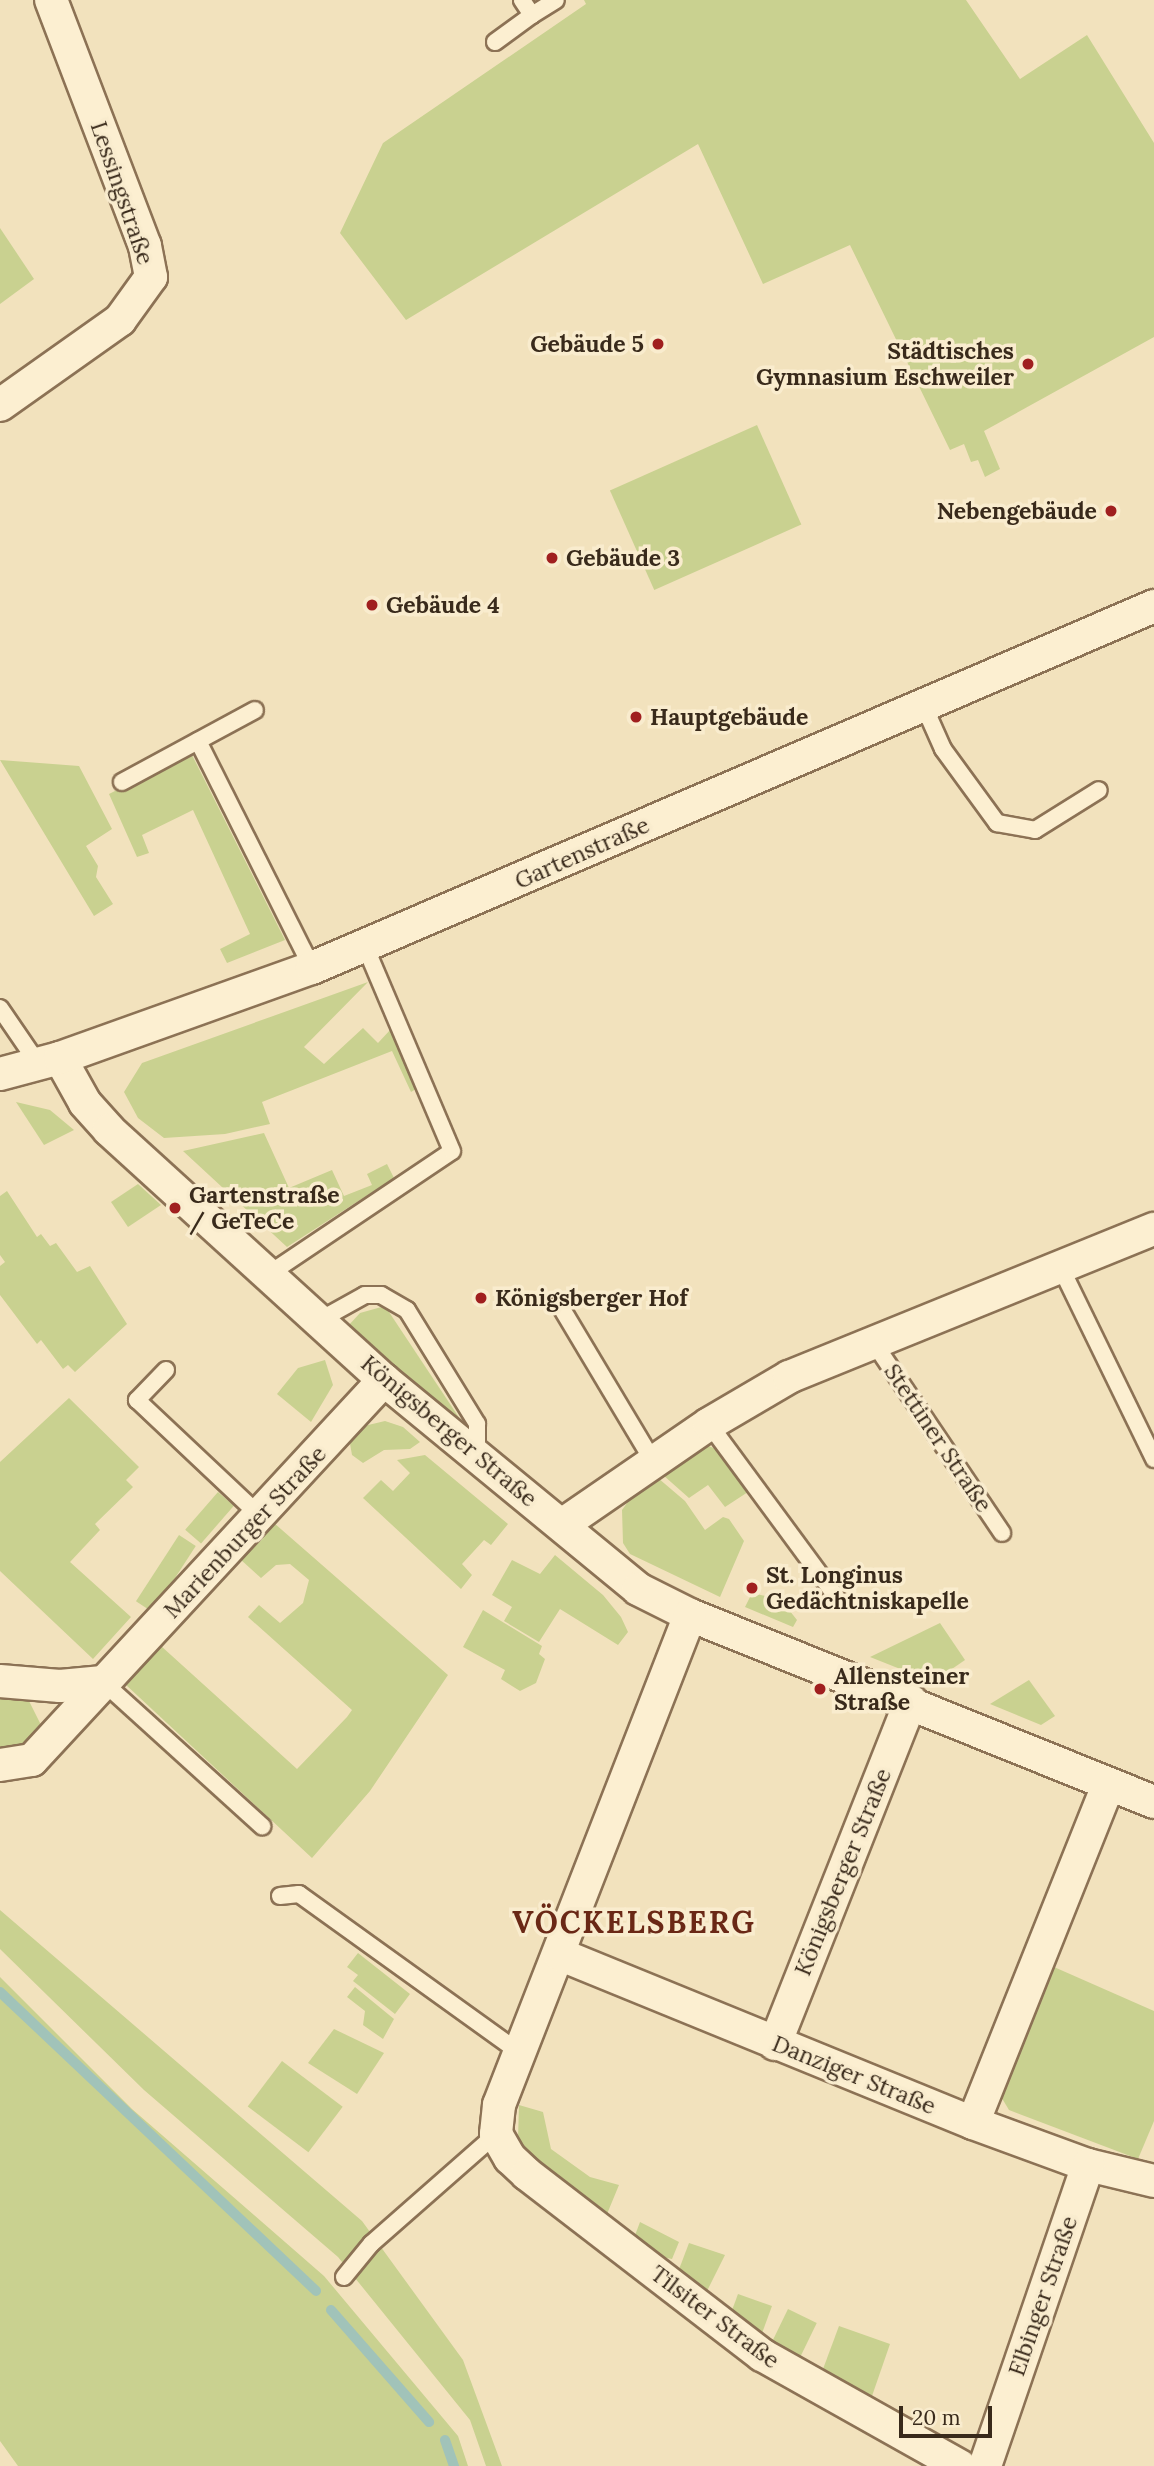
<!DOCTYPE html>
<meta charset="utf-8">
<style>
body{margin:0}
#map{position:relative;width:1154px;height:2466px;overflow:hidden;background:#f2e2bd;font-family:Lora,serif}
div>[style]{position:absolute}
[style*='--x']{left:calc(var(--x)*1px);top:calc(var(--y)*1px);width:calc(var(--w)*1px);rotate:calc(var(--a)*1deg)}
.green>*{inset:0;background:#c9d190;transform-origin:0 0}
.stream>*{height:10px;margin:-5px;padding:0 5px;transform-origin:5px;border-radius:5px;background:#a1c3b9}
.roads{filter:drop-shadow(2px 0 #8c7255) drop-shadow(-2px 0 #8c7255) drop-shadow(0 2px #8c7255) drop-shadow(0 -2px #8c7255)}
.lane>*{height:16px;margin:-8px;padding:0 8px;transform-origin:8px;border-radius:8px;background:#fcefd1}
.street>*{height:32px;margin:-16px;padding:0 16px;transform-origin:16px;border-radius:16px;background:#fcefd1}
.dots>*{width:19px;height:19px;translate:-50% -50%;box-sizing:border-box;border:4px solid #f9ecce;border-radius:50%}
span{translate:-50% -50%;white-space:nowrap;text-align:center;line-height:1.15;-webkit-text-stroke:7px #f9ecce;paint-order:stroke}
.street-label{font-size:23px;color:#392a1b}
.poi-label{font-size:23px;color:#392a1b;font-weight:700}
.right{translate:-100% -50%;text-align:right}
.left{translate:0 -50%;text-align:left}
.district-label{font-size:30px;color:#6a2816;font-weight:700;letter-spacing:2px}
.scale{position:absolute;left:899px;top:2406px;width:93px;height:32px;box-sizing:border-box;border:4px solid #392a1b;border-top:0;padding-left:9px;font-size:21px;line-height:24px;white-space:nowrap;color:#392a1b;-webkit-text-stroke:5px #f9ecce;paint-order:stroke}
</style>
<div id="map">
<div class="green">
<i style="clip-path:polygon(584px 0,966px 0,1020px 79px,1087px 35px,1154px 143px,1154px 337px,984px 431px,1000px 469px,985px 477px,978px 460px,971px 462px,964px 444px,950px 450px,850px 245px,763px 284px,698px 144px,406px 320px,340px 233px,383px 143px,586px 4px)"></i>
<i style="clip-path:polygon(0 228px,34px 279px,0 304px)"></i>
<i style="left:757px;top:425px;width:109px;height:161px;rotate:66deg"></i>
<i style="clip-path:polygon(191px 753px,285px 940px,227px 963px,220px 949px,250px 934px,193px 810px,142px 835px,149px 853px,137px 857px,109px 794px)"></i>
<i style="clip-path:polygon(0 760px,79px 766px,112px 829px,86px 846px,98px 866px,96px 877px,113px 904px,94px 916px)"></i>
<i style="clip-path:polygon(368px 982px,304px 1047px,324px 1064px,363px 1028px,378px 1043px,391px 1029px,416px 1089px,411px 1092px,392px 1051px,262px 1102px,270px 1124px,225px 1134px,164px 1138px,138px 1118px,124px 1092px,142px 1063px)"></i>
<i style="clip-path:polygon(16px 1102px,50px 1110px,74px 1130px,44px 1145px)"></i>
<i style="clip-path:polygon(264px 1133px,289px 1188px,332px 1170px,344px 1196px,372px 1185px,367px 1174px,387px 1164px,394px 1178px,287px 1247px,183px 1151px)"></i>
<i style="clip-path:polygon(138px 1184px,161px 1205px,128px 1227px,111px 1202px)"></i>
<i style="clip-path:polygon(7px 1191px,37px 1237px,41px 1234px,50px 1246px,56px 1243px,77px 1272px,90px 1266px,127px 1324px,75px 1372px,68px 1365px,63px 1369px,41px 1340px,37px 1344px,0 1295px,0 1266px,5px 1262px,0 1255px,0 1196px)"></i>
<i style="clip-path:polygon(385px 1306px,460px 1419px,455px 1425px,348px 1326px,360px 1313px)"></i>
<i style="clip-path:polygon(325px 1360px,333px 1385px,311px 1422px,277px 1394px,298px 1368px)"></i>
<i style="clip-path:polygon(69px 1398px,139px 1467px,126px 1480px,133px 1487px,95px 1524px,100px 1530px,70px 1562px,131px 1617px,93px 1659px,0 1571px,0 1462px)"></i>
<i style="clip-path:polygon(385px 1421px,403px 1427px,420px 1442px,410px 1449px,384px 1450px,363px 1463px,352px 1455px,349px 1438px,364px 1426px)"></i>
<i style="clip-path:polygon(706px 1445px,716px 1449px,748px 1492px,725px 1507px,708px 1485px,689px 1498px,663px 1475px)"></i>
<i style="clip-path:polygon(425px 1455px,508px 1524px,491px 1545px,484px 1540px,462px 1564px,472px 1575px,461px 1589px,363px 1498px,381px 1480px,393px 1491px,410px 1473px,397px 1460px)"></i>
<i style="clip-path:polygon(658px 1478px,685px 1501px,705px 1530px,723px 1517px,729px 1519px,744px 1541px,720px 1597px,630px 1554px,623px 1543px,622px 1510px,635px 1492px)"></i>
<i style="left:218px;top:1492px;width:21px;height:50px;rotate:41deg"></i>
<i style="clip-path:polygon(274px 1523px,448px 1675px,370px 1791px,312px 1858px,125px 1684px,161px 1646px,297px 1769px,347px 1717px,352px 1710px,248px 1617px,259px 1605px,280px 1623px,303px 1603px,309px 1580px,290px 1564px,276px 1565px,261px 1578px,240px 1559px)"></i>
<i style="left:179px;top:1535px;width:20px;height:79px;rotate:33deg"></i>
<i style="clip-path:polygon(555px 1555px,603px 1595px,621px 1617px,628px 1632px,618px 1645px,560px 1609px,539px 1642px,504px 1621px,512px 1607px,492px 1595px,512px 1560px,540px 1574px)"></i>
<i style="clip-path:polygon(774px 1591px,797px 1620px,793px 1627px,745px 1607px,752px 1593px,770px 1597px)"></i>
<i style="clip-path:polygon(483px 1610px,542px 1646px,539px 1654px,545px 1659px,536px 1683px,520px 1691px,501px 1679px,505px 1670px,463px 1647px)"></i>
<i style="clip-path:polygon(940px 1623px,965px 1660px,933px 1682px,870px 1657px)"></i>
<i style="clip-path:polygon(1029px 1680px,1055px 1716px,1041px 1725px,990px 1704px)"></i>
<i style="clip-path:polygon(0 1693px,27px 1697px,41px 1725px,33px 1744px,0 1754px)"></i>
<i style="clip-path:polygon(0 1910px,362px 2221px,463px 2360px,502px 2466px,486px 2466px,470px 2420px,338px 2257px,144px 2090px,0 1949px)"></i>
<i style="clip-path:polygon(358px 1953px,410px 1994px,395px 2014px,353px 1981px,358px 1975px,347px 1967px)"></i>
<i style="clip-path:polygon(1054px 1967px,1154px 2011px,1154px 2121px,1138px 2159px,1009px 2110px,997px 2090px)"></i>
<i style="clip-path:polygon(0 1977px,132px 2109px,324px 2276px,458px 2436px,468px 2466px,18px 2466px,0 2441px)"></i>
<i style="clip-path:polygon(355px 1987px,394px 2019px,383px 2039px,363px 2025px,365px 2011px,347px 1997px)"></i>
<i style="clip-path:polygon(334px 2029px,384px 2053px,357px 2094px,308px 2063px)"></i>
<i style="left:282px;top:2061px;width:76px;height:57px;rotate:37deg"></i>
<i style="clip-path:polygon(519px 2105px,543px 2112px,551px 2149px,590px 2177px,619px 2185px,607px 2214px,533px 2160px,518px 2139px)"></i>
<i style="clip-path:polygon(640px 2222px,679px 2242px,672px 2259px,667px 2258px,664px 2262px,634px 2238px)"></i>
<i style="clip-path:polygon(689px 2243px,725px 2255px,706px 2293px,678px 2272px)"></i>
<i style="clip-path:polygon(738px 2294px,772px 2306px,761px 2336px,731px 2313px)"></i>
<i style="left:788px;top:2309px;width:32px;height:38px;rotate:26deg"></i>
<i style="clip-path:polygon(839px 2326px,890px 2344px,872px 2396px,823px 2369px)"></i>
</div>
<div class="stream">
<i style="--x:0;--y:1992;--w:435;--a:43.4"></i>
<i style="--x:331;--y:2310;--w:149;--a:48.8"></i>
<i style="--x:445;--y:2440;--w:28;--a:71"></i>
</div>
<div class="roads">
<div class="lane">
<i style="--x:532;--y:15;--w:28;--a:-32"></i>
<i style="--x:495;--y:42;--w:46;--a:-36.1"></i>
<i style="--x:532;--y:15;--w:18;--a:-124"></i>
<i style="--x:923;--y:704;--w:49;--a:66"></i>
<i style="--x:943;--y:749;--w:92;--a:53.9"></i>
<i style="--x:997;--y:823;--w:39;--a:10"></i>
<i style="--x:1035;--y:830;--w:75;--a:-32"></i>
<i style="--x:198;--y:741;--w:254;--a:63.3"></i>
<i style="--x:122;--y:782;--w:151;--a:-28.4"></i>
<i style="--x:0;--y:1008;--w:69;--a:55.6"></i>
<i style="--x:1059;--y:1264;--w:217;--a:64"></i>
<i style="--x:269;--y:1274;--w:220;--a:-33.9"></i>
<i style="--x:452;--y:1151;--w:223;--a:-113"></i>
<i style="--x:559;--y:1304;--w:183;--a:59.1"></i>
<i style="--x:320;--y:1320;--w:51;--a:-29.1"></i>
<i style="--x:365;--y:1295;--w:16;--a:0"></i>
<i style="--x:381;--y:1295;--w:30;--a:30"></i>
<i style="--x:407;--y:1310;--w:134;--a:58.4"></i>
<i style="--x:477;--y:1424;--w:32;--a:90"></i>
<i style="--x:874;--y:1343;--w:229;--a:56"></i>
<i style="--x:166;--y:1370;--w:42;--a:134"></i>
<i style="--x:137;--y:1400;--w:169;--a:43.3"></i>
<i style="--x:709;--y:1424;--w:214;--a:53.6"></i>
<i style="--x:103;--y:1682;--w:215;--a:42.2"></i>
<i style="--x:280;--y:1896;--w:19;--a:-6"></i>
<i style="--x:299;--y:1894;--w:272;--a:35.7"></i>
<i style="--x:344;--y:2277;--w:43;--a:-50.7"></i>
<i style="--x:371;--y:2244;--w:167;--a:-41.3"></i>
</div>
<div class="street">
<i style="--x:0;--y:405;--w:147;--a:-35.3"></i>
<i style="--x:120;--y:320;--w:53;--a:-54.2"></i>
<i style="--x:151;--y:277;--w:32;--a:-101"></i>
<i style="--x:145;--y:246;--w:263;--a:-110.9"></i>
<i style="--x:60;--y:1058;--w:51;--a:60.9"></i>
<i style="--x:85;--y:1103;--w:36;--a:48"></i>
<i style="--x:109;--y:1130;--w:372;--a:42.3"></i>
<i style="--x:384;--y:1380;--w:329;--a:39.4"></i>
<i style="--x:638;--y:1589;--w:58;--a:26.6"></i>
<i style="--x:690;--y:1615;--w:500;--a:21.95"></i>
<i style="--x:0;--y:1074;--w:62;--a:-14.9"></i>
<i style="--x:60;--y:1058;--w:268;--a:-19.7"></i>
<i style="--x:312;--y:968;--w:917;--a:-23.26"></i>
<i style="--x:562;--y:1525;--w:178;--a:-34.5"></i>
<i style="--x:709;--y:1424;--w:93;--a:-30.4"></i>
<i style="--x:789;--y:1377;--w:394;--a:-22.1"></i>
<i style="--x:690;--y:1615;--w:526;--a:111.3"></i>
<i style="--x:499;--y:2105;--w:29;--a:96"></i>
<i style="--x:496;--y:2134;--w:28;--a:60"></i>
<i style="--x:510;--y:2158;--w:23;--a:43"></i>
<i style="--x:527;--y:2174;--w:297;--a:37.6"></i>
<i style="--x:762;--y:2355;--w:227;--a:29.3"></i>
<i style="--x:0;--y:1681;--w:60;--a:4.8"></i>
<i style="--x:60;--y:1686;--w:43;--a:-5.3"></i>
<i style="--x:0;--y:1765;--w:32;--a:-9"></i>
<i style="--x:32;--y:1760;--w:518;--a:-47.19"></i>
<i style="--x:559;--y:1954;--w:447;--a:22.2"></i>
<i style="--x:973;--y:2123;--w:122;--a:20.1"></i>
<i style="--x:1088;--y:2165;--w:68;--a:13.6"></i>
<i style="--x:775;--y:2044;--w:369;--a:-68.4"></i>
<i style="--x:973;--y:2123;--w:364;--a:-68.2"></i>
<i style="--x:985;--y:2466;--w:318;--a:-71.1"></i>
</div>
</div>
<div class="dots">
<i style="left:658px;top:344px;background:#a01f1f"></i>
<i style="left:1028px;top:364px;background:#a01f1f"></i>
<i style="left:1111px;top:511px;background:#a01f1f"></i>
<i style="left:552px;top:558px;background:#a01f1f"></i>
<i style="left:372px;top:605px;background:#a01f1f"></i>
<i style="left:636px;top:717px;background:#a01f1f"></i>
<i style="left:175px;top:1208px;background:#a01f1f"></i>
<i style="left:481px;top:1298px;background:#a01f1f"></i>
<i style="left:752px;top:1588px;background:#a01f1f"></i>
<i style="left:820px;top:1689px;background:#a01f1f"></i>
</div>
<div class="street-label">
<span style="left:122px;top:193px;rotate:71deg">Lessingstraße</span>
<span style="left:582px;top:853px;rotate:-24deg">Gartenstraße</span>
<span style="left:449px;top:1431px;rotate:40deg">Königsberger Straße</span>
<span style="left:938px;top:1438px;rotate:56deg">Stettiner Straße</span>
<span style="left:245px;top:1532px;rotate:-47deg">Marienburger Straße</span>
<span style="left:843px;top:1872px;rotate:-68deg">Königsberger Straße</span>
<span style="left:854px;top:2075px;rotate:22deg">Danziger Straße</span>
<span style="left:1043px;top:2296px;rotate:-71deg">Elbinger Straße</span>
<span style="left:715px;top:2317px;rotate:37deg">Tilsiter Straße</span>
</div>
<div class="poi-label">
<span class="right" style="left:644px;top:344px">Gebäude 5</span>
<span class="right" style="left:1014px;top:364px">Städtisches<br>Gymnasium Eschweiler</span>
<span class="right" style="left:1097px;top:511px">Nebengebäude</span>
<span class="left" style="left:566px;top:558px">Gebäude 3</span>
<span class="left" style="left:386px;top:605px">Gebäude 4</span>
<span class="left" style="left:650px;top:717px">Hauptgebäude</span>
<span class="left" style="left:189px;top:1208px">Gartenstraße<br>/ GeTeCe</span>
<span class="left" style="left:495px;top:1298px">Königsberger Hof</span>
<span class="left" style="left:766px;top:1588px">St. Longinus<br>Gedächtniskapelle</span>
<span class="left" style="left:834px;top:1689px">Allensteiner<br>Straße</span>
</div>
<div class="district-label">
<span style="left:634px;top:1922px">VÖCKELSBERG</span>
</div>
<div class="scale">20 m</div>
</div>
